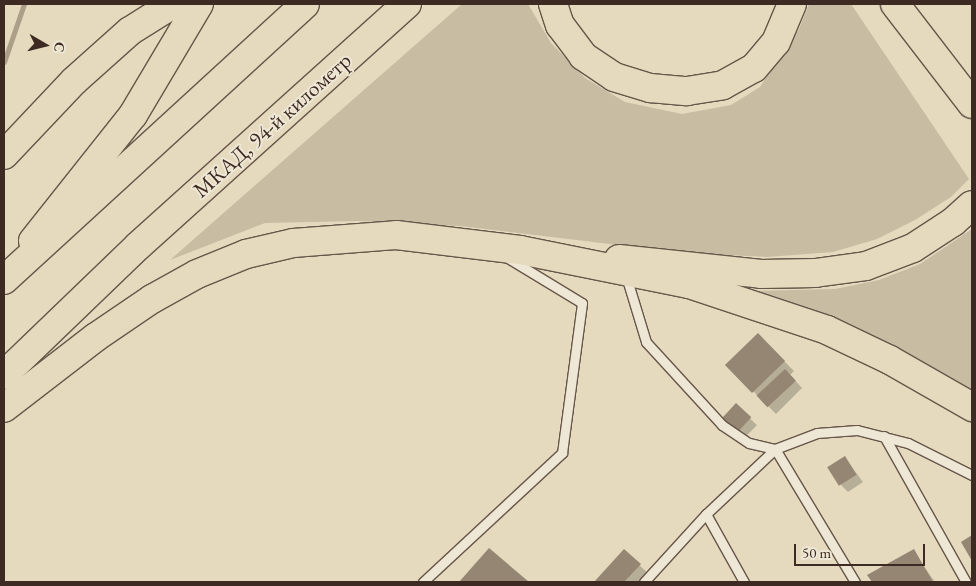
<!DOCTYPE html>
<meta charset="utf-8">
<style>
body{margin:0}
#map{position:relative;width:976px;height:586px;overflow:hidden;background:#e5dabe;font-family:"EB Garamond",serif}
div>[style]{position:absolute}
[style*='--x']{left:calc(var(--x)*1px);top:calc(var(--y)*1px);width:calc(var(--w)*1px);rotate:calc(var(--a)*1deg)}
.green>*{inset:0;background:#c8bca3}
.shadow>*{inset:0;background:#0003;transform-origin:0 0}
.stream>*{height:5px;margin:-2.5px;padding:0 2.5px;transform-origin:2.5px;border-radius:2.5px;background:#ac9e89}
.building>*{inset:0;background:#948673;transform-origin:0 0}
.roads{filter:drop-shadow(1px 0 #675649) drop-shadow(-1px 0 #675649) drop-shadow(0 1px #675649) drop-shadow(0 -1px #675649)}
.lane>*{height:9px;margin:-4.5px;padding:0 4.5px;transform-origin:4.5px;border-radius:4.5px;background:#eee7d5}
.primary>*{height:28px;margin:-14px;padding:0 14px;transform-origin:14px;border-radius:14px;background:#e5dabe}
.highway>*{height:28px;margin:-14px;padding:0 14px;transform-origin:14px;border-radius:14px;background:#e5dabe}
span{translate:-50% -50%;white-space:nowrap;text-align:center;line-height:1.15;-webkit-text-stroke:4px #eee7d5;paint-order:stroke}
.street-label{font-size:22px;color:#3d2a22}
.frame{position:absolute;inset:0;border:5px solid #3d2a22;pointer-events:none}
.north{position:absolute;left:20px;top:20px;width:50px;height:50px;-webkit-text-stroke:4px #eee7d5;paint-order:stroke;rotate:98deg;font-size:14px;font-weight:700;line-height:20px;text-align:center;color:#3d2a22}
.north::after{content:'';display:block;margin:auto;width:18px;height:22px;background:#3d2a22;clip-path:polygon(50% 0,100% 100%,50% 72%,0 100%)}
.scale{position:absolute;left:794px;top:544px;width:131px;height:22px;box-sizing:border-box;border:2px solid #3d2a22;border-top:0;padding-left:6px;font-size:15px;line-height:18px;white-space:nowrap;color:#3d2a22;-webkit-text-stroke:4px #eee7d5;paint-order:stroke}
</style>
<div id="map">
<div class="green">
<i style="clip-path:polygon(462px 4px,528px 4px,551px 43px,585px 78px,625px 102px,682px 114px,731px 105px,760px 87px,799px 29px,809px 4px,851px 4px,969px 179px,951px 197px,915px 220px,877px 239px,833px 252px,767px 257px,684px 253px,460px 226px,359px 221px,265px 223px,170px 260px)"></i>
<i style="clip-path:polygon(972px 229px,972px 397px,756px 291px,835px 289px,879px 280px,920px 264px)"></i>
</div>
<div class="shadow">
<i style="clip-path:polygon(758px 335px,794px 371px,790px 375px,802px 388px,776px 414px,727px 365px)"></i>
<i style="left:736px;top:405px;width:29px;height:18px;rotate:44deg"></i>
<i style="clip-path:polygon(845px 458px,863px 482px,848px 492px,841px 485px)"></i>
<i style="clip-path:polygon(489px 549px,528px 582px,461px 582px)"></i>
<i style="clip-path:polygon(624px 551px,650px 575px,643px 582px,595px 582px)"></i>
<i style="clip-path:polygon(913px 551px,935px 582px,873px 582px,869px 575px)"></i>
</div>
<div class="stream">
<i style="--x:4;--y:62;--w:61;--a:-71"></i>
</div>
<div class="building">
<i style="left:758px;top:333px;width:39px;height:46px;rotate:46deg"></i>
<i style="left:785px;top:369px;width:16px;height:39px;rotate:47deg"></i>
<i style="left:736px;top:403px;width:21px;height:20px;rotate:43deg"></i>
<i style="left:845px;top:456px;width:22px;height:21px;rotate:58deg"></i>
<i style="clip-path:polygon(972px 535px,972px 561px,961px 542px)"></i>
<i style="clip-path:polygon(489px 548px,529px 582px,459px 582px)"></i>
<i style="clip-path:polygon(624px 549px,641px 564px,624px 582px,594px 582px)"></i>
<i style="clip-path:polygon(914px 549px,933px 582px,872px 582px,867px 575px)"></i>
</div>
<div class="roads">
<div class="lane">
<i style="--x:626;--y:276;--w:69;--a:73.1"></i>
<i style="--x:646;--y:342;--w:113;--a:47.5"></i>
<i style="--x:722;--y:425;--w:32;--a:34"></i>
<i style="--x:749;--y:443;--w:27;--a:13"></i>
<i style="--x:775;--y:449;--w:95;--a:136.7"></i>
<i style="--x:706;--y:514;--w:92;--a:132.4"></i>
<i style="--x:884;--y:436;--w:167;--a:60.7"></i>
<i style="--x:706;--y:514;--w:78;--a:60.8"></i>
<i style="--x:423;--y:582;--w:190;--a:-42.9"></i>
<i style="--x:562;--y:453;--w:151;--a:-82.4"></i>
<i style="--x:582;--y:303;--w:87;--a:-148.7"></i>
<i style="--x:855;--y:582;--w:155;--a:-121"></i>
<i style="--x:775;--y:449;--w:45;--a:-20.9"></i>
<i style="--x:817;--y:433;--w:40;--a:-4.3"></i>
<i style="--x:857;--y:430;--w:53;--a:14.3"></i>
<i style="--x:908;--y:443;--w:72;--a:26.6"></i>
</div>
<div class="primary">
<i style="--x:553;--y:4;--w:22;--a:72"></i>
<i style="--x:560;--y:25;--w:39;--a:53"></i>
<i style="--x:583;--y:56;--w:37;--a:34"></i>
<i style="--x:614;--y:77;--w:38;--a:17"></i>
<i style="--x:650;--y:88;--w:37;--a:5"></i>
<i style="--x:687;--y:91;--w:36;--a:-9"></i>
<i style="--x:723;--y:85;--w:35;--a:-29"></i>
<i style="--x:754;--y:68;--w:34;--a:-50"></i>
<i style="--x:776;--y:42;--w:41;--a:-67.2"></i>
<i style="--x:895;--y:4;--w:126;--a:52.4"></i>
<i style="--x:33;--y:241;--w:161;--a:-51.6"></i>
<i style="--x:133;--y:115;--w:129;--a:-59.3"></i>
<i style="--x:619;--y:259;--w:143;--a:6"></i>
<i style="--x:761;--y:274;--w:54;--a:-1.1"></i>
<i style="--x:815;--y:273;--w:51;--a:-7.8"></i>
<i style="--x:866;--y:266;--w:50;--a:-21"></i>
<i style="--x:913;--y:248;--w:48;--a:-33"></i>
<i style="--x:953;--y:222;--w:25;--a:-42"></i>
</div>
<div class="highway">
<i style="--x:4;--y:155;--w:102;--a:-46.6"></i>
<i style="--x:74;--y:81;--w:75;--a:-41.8"></i>
<i style="--x:130;--y:31;--w:51;--a:-32.1"></i>
<i style="--x:4;--y:280;--w:408;--a:-42.5"></i>
<i style="--x:4;--y:375;--w:186;--a:-43.9"></i>
<i style="--x:138;--y:246;--w:362;--a:-42"></i>
<i style="--x:4;--y:408;--w:116;--a:-37.7"></i>
<i style="--x:96;--y:337;--w:68;--a:-34.2"></i>
<i style="--x:152;--y:299;--w:51;--a:-29.1"></i>
<i style="--x:197;--y:274;--w:53;--a:-22.2"></i>
<i style="--x:246;--y:254;--w:48;--a:-13.2"></i>
<i style="--x:293;--y:243;--w:103;--a:-4.4"></i>
<i style="--x:396;--y:235;--w:125;--a:6.9"></i>
<i style="--x:520;--y:250;--w:172;--a:11.4"></i>
<i style="--x:689;--y:284;--w:145;--a:18.4"></i>
<i style="--x:827;--y:330;--w:70;--a:25.5"></i>
<i style="--x:890;--y:360;--w:95;--a:29.8"></i>
</div>
</div>
<div class="street-label">
<span style="left:272px;top:125px;rotate:-42deg">МКАД, 94-й километр</span>
</div>
<div class="frame"></div>
<div class="north">С</div>
<div class="scale">50 m</div>
</div>
